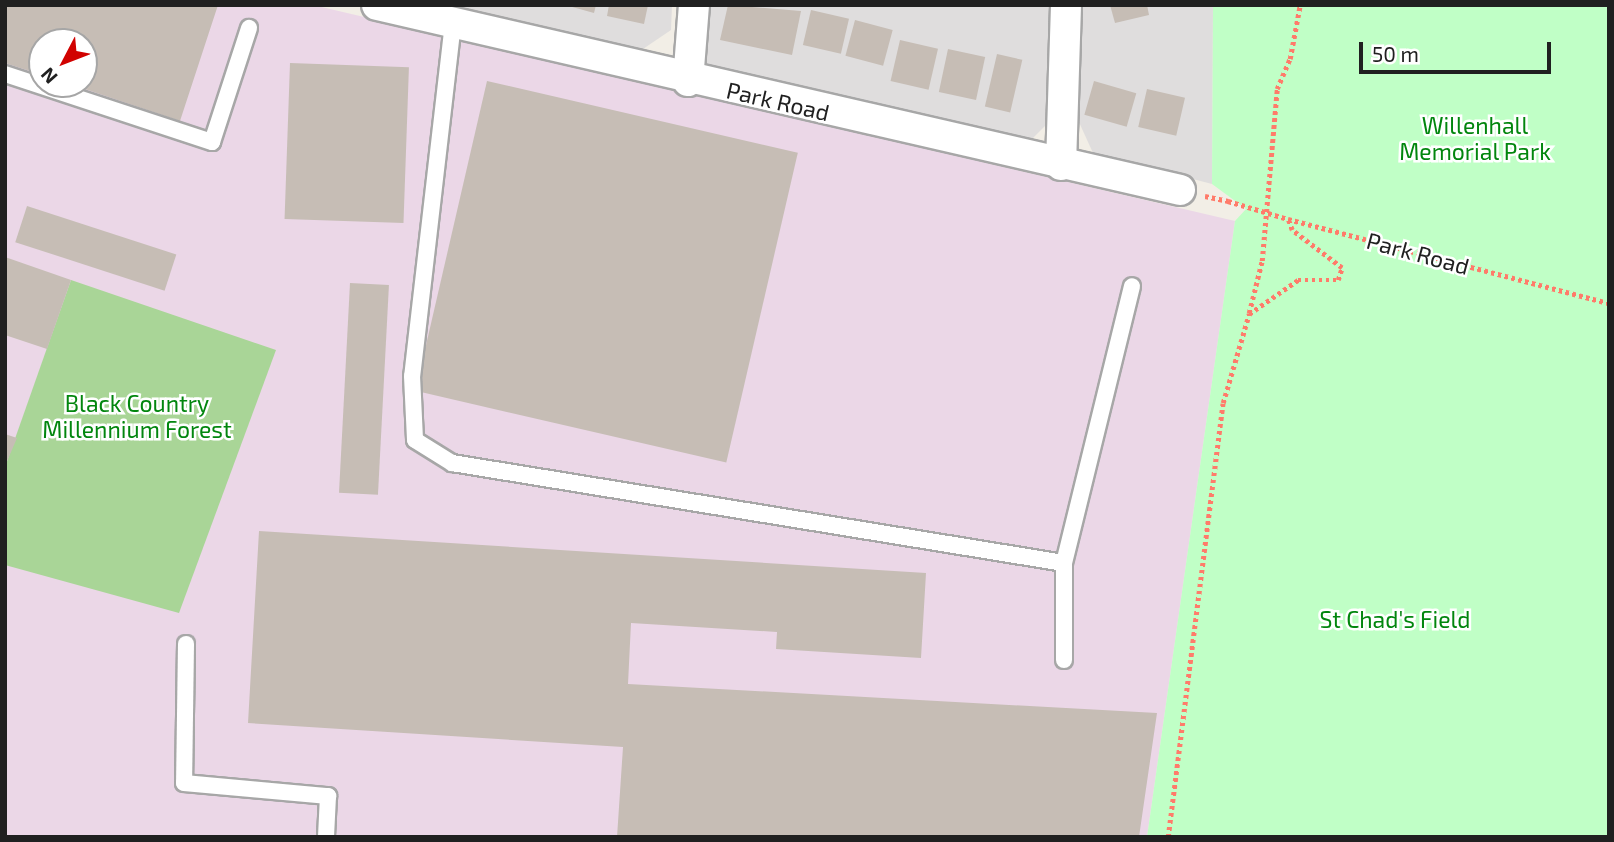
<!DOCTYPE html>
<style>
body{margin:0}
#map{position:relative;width:1614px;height:842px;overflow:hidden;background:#f2eee6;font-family:"Exo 2",sans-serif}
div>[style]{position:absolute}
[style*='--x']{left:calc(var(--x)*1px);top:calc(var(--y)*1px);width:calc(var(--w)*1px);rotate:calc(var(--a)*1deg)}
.residential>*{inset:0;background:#dfdddd}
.industrial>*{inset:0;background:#ebd7e7}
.forest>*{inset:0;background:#a9d597}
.park>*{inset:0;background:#c0ffc6}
.building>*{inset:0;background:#c6bdb5;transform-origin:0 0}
.path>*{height:4.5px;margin-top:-2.25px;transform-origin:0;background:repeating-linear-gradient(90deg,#ff7b6a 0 3.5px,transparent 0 7px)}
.roads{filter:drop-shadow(2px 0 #a7a7a7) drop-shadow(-2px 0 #a7a7a7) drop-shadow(0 2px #a7a7a7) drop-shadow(0 -2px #a7a7a7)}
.service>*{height:16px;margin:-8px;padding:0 8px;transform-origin:8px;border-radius:8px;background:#fff}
.minor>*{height:30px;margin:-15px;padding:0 15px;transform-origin:15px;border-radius:15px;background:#fff}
.path-bridge>*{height:4.5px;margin-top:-2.25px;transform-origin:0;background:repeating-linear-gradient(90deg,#ff7b6a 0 3.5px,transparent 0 7px)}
span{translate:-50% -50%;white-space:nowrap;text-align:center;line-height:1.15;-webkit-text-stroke:5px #fff;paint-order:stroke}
.street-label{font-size:23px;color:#202020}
.park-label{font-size:23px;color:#02860e}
.frame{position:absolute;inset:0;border:7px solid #202020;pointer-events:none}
.north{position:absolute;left:28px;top:28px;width:70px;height:70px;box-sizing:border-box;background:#fff;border:2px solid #a6a6a6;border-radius:50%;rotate:228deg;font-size:19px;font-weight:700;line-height:28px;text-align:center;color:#202020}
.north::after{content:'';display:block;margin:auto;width:24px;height:32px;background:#d10200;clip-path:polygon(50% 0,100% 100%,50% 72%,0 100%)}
.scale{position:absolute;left:1359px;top:42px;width:192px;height:32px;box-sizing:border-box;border:4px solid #202020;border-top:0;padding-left:9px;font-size:21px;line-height:24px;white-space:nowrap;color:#202020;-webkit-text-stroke:5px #fff;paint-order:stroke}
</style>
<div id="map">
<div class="residential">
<i style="clip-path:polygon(447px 5px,672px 5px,671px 30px,643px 49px)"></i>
<i style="clip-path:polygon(709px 5px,1052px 5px,1050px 121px,1033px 138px,1011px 139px,705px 63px)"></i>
<i style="clip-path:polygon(1075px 5px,1213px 5px,1212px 184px,1093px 153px,1078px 120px)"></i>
</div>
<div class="industrial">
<i style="clip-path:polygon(evenodd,5px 5px,313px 5px,1235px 221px,1147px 837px,5px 837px,5px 5px,42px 42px,84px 42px,84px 84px,42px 84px,42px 42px)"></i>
</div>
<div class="forest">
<i style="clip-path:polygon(71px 280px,276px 350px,179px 613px,5px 565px,5px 467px)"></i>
</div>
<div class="park">
<i style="clip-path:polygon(1213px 5px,1609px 5px,1609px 837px,1147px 837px,1235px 221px,1246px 209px,1212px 184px)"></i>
</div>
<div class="building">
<i style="clip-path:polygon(5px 5px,218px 5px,180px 121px,70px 84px,84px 84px,84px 42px,42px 42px,42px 75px,5px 63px)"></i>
<i style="clip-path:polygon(565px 5px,596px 5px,594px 13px)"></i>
<i style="clip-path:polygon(609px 5px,648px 5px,644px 24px,607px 16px)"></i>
<i style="clip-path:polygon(728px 5px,801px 11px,792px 55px,720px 40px)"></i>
<i style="clip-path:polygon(1110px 5px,1147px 5px,1149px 15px,1115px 23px)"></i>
<i style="left:811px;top:10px;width:39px;height:36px;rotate:13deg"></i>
<i style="left:855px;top:20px;width:39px;height:37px;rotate:15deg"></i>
<i style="left:900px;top:40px;width:39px;height:42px;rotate:13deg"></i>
<i style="left:948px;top:49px;width:38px;height:44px;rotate:12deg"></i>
<i style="left:997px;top:54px;width:26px;height:54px;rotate:13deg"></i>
<i style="left:290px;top:63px;width:119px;height:156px;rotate:2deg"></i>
<i style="left:487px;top:81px;width:319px;height:318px;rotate:13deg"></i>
<i style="left:1094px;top:81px;width:44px;height:35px;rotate:16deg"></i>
<i style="left:1147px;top:89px;width:39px;height:39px;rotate:13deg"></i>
<i style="left:27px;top:206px;width:157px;height:38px;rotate:18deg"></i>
<i style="clip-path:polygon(5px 257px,71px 280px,47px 349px,5px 335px)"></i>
<i style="left:350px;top:283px;width:39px;height:210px;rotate:3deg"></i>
<i style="clip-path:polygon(5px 434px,17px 438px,5px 466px)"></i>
<i style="clip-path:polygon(259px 531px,926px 573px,921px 658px,776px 649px,777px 632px,631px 623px,628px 684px,1157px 713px,1139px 837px,617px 837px,623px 747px,248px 723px)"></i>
</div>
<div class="path">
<i style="--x:1205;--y:196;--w:24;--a:12"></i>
<i style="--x:1288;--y:219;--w:332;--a:14.7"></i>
<i style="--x:1249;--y:313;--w:54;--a:-76"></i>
<i style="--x:1262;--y:261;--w:173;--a:-85"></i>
<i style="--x:1277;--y:89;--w:33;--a:-67"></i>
<i style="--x:1290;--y:59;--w:55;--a:-79.5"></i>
<i style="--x:1168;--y:837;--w:437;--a:-82.8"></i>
<i style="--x:1223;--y:403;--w:93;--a:-73.7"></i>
<i style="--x:1249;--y:314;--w:60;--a:-34.8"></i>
<i style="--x:1298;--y:280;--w:40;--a:0"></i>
<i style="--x:1338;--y:280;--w:13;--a:-72"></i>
<i style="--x:1342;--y:268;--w:63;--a:-142.8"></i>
<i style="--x:1292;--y:230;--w:12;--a:-110"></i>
</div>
<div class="roads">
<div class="service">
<i style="--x:453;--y:23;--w:355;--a:96.6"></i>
<i style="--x:412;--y:376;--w:64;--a:87.3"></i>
<i style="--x:415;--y:440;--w:44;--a:31.9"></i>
<i style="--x:452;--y:463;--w:620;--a:9.28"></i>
<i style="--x:1064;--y:563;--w:97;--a:90"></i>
<i style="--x:5;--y:74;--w:218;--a:18.2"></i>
<i style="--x:212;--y:142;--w:120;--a:-72"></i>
<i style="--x:1064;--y:563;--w:285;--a:-76.2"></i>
<i style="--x:186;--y:644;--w:139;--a:90.8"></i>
<i style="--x:184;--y:783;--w:145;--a:5.2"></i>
<i style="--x:328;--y:796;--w:41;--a:92.8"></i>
</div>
<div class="minor">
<i style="--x:377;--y:5;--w:824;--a:12.97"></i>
<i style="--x:688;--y:81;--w:76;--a:-85.5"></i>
<i style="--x:1061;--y:165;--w:160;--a:-88.2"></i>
</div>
</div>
<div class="path-bridge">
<i style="--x:1228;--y:201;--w:63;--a:16.7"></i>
</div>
<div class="street-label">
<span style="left:778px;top:101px;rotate:13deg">Park Road</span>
<span style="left:1418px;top:253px;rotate:15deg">Park Road</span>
</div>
<div class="park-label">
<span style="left:1475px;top:138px">Willenhall<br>Memorial Park</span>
<span style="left:137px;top:416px">Black Country<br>Millennium Forest</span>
<span style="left:1395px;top:619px">St Chad's Field</span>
</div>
<div class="frame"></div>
<div class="north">N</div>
<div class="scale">50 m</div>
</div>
